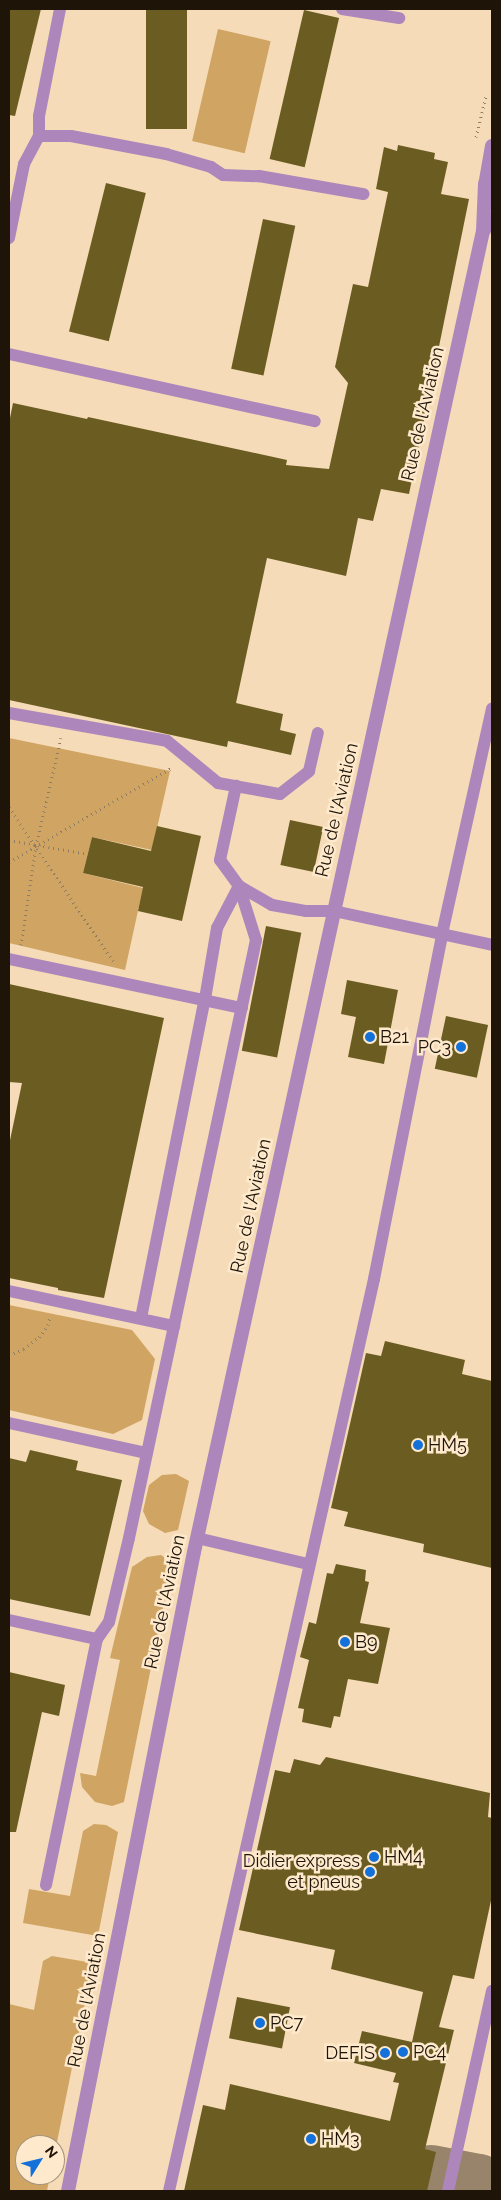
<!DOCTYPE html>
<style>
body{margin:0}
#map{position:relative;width:501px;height:2200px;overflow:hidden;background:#f5dbb7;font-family:Raleway,sans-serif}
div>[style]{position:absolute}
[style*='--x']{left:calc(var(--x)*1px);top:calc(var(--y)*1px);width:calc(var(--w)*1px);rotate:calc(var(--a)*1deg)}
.green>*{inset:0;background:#d0a463;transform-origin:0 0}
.taxiway>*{height:58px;margin:-29px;padding:0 29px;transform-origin:29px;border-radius:29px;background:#97846a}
.building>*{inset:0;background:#6b5d22;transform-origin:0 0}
.path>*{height:3px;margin-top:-1.5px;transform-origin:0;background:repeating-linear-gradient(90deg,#8e7c63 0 1px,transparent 0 5px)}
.service>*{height:12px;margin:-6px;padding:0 6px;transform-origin:6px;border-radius:6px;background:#ad87bc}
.tertiary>*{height:14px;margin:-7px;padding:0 7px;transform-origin:7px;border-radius:7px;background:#ad87bc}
.dots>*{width:14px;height:14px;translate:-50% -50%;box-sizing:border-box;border:2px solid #fee9cc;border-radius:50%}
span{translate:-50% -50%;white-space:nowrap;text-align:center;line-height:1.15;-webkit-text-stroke:5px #fee9cc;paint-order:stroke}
.street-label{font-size:18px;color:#1e1508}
.poi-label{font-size:18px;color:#1e1508}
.left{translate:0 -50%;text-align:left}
.right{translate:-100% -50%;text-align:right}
.frame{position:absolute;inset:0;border:10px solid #1e1508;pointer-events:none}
.north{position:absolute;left:15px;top:2135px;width:50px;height:50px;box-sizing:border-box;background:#fee9cc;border:1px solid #a4947e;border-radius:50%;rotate:54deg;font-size:14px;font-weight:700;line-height:20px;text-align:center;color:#1e1508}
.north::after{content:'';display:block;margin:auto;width:18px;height:22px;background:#1471da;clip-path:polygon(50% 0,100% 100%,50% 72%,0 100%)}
</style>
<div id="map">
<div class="green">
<i style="left:218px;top:29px;width:54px;height:115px;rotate:13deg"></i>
<i style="clip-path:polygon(9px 738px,170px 771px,152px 850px,92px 837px,83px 873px,143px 888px,125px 970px,9px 943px)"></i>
<i style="clip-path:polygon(9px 1305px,132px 1330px,155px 1359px,142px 1420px,113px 1434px,9px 1410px)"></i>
<i style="clip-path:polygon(176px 1474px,189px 1481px,178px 1530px,165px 1533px,149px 1524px,143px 1511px,149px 1485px,162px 1475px)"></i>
<i style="clip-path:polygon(161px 1555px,172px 1563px,124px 1802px,112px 1806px,95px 1802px,82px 1787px,80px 1773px,96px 1776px,120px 1660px,110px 1658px,132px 1567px,147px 1557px)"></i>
<i style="clip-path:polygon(94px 1824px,106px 1825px,118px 1832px,98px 1936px,23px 1923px,29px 1889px,70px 1896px,83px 1831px)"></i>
<i style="clip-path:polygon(52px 1956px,93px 1963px,55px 2152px,55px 2145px,25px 2145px,25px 2175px,50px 2175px,47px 2191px,9px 2191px,9px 2004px,34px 2010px,43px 1961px)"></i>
</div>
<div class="taxiway">
<i style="--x:431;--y:2174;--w:48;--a:10.8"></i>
<i style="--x:478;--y:2183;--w:14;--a:36"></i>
</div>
<div class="building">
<i style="clip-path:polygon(9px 9px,41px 9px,15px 116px,9px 115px)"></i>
<i style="left:146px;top:9px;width:41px;height:120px"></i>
<i style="left:304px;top:10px;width:36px;height:153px;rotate:13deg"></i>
<i style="clip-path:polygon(398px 145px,435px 153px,434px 159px,448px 162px,441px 194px,469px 199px,409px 494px,381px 489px,373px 521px,358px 518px,346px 576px,267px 558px,236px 703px,283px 714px,280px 730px,296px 734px,291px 755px,228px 741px,227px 747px,9px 700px,9px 423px,13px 403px,87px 419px,88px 417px,287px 460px,286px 465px,329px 469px,348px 383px,335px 367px,353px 284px,368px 287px,388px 192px,376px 189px,384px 147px,397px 151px)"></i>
<i style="left:106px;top:183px;width:41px;height:153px;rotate:14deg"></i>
<i style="left:263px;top:219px;width:33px;height:153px;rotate:12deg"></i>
<i style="left:290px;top:820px;width:34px;height:46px;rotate:12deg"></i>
<i style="clip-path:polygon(157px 826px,201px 836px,182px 921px,138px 911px,143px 887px,83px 873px,92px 837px,151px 851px)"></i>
<i style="left:266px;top:926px;width:36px;height:127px;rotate:11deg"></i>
<i style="clip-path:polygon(347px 980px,398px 990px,384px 1064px,348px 1057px,356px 1017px,341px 1014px)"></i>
<i style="clip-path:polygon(9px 984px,164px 1018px,104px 1298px,58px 1290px,58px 1288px,9px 1278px,9px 1145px,22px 1083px,9px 1082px)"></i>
<i style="left:446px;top:1016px;width:43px;height:54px;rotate:12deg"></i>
<i style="clip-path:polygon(385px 1341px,465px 1360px,462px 1374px,492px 1381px,492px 1568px,423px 1552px,424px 1544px,344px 1526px,348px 1512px,331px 1508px,366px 1353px,381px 1356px)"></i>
<i style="clip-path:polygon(30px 1450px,78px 1461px,76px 1470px,122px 1480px,90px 1616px,9px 1599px,9px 1458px,26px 1462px)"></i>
<i style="clip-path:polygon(336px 1564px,366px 1570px,365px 1581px,369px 1582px,360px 1623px,390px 1628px,378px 1684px,348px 1679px,340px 1717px,334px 1716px,331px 1728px,302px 1722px,304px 1709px,298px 1708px,309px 1660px,300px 1657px,309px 1622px,316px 1624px,327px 1573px,333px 1574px)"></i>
<i style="clip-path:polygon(9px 1672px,65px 1685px,59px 1716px,42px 1712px,16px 1832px,9px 1832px)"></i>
<i style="clip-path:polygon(326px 1757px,490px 1793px,488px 1817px,492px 1818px,492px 1896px,474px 1979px,453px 1975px,439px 2027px,454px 2030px,425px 2149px,436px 2152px,427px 2191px,184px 2191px,203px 2105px,225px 2110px,230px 2084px,390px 2121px,399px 2083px,393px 2082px,396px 2073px,354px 2063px,362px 2031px,412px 2042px,423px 1992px,331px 1969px,335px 1950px,239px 1930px,275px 1770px,290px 1773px,294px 1759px,320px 1765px)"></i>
<i style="left:237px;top:1997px;width:54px;height:42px;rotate:11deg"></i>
</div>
<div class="path">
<i style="--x:476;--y:137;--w:42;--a:-76.3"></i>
<i style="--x:9;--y:807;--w:189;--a:56"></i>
<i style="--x:9;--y:840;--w:80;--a:10"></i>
<i style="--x:9;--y:862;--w:190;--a:-30.1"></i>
<i style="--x:21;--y:945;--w:100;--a:-81.4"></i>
<i style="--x:36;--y:846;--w:111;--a:-77"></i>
<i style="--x:9;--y:1355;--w:16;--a:-22"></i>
<i style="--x:24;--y:1349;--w:19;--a:-39"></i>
<i style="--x:39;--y:1337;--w:15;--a:-53"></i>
<i style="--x:48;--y:1325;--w:9;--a:-77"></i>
</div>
<div class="service">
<i style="--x:342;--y:9;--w:58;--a:9"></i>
<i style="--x:39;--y:136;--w:32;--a:0"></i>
<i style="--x:71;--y:136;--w:97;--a:10.7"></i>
<i style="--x:166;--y:154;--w:47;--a:16.1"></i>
<i style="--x:211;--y:167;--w:14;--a:34"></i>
<i style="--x:223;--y:175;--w:36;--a:2"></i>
<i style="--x:259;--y:176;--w:106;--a:9.8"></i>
<i style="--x:9;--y:238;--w:76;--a:-78.5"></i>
<i style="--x:24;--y:164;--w:32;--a:-62"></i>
<i style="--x:39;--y:136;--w:20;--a:-90"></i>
<i style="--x:39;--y:116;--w:109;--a:-78.9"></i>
<i style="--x:9;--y:354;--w:313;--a:12.4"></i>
<i style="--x:9;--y:713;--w:160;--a:10"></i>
<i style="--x:167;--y:741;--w:66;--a:39.5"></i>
<i style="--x:218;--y:783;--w:63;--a:10.1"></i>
<i style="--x:280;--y:794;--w:37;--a:-38"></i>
<i style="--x:309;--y:771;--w:39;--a:-77"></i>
<i style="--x:239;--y:886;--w:38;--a:30"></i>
<i style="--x:272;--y:905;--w:35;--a:10"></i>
<i style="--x:306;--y:911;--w:28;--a:0"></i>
<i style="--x:334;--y:911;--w:162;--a:12.1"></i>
<i style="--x:9;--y:959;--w:238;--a:11.9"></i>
<i style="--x:9;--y:1291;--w:169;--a:12"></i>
<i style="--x:141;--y:1318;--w:325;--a:-78.7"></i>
<i style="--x:205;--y:999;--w:72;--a:-80.4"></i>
<i style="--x:217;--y:928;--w:47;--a:-62.4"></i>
<i style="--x:9;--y:1423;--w:141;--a:12.3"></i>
<i style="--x:197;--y:1538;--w:114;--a:13.2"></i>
<i style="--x:9;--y:1620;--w:90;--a:12.2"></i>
<i style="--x:46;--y:1885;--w:251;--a:-78.3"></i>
<i style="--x:97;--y:1639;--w:21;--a:-55"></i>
<i style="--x:109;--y:1622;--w:86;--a:-76.6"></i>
<i style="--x:129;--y:1538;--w:611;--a:-78.01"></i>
<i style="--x:256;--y:940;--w:57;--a:-107.5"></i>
<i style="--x:239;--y:886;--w:32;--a:-126"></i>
<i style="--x:220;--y:860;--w:76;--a:-77.8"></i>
<i style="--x:169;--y:2191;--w:935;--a:-77.33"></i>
<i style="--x:374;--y:1279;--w:352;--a:-78.8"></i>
<i style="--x:442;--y:934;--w:231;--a:-77.5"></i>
<i style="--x:448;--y:2191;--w:205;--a:-77.6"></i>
</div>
<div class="tertiary">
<i style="--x:492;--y:146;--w:39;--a:100"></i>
<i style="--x:485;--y:184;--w:47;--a:92.4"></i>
<i style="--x:483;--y:231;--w:15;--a:-53"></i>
<i style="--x:68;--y:2191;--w:651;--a:-78.85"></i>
<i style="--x:194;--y:1552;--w:1352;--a:-77.66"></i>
</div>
<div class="dots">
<i style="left:370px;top:1037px;background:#1471da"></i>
<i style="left:461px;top:1047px;background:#1471da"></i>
<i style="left:418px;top:1445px;background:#1471da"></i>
<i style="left:345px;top:1642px;background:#1471da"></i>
<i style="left:374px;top:1857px;background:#1471da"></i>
<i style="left:370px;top:1872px;background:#1471da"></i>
<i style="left:260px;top:2023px;background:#1471da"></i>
<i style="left:403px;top:2052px;background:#1471da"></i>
<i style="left:385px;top:2053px;background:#1471da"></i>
<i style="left:311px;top:2139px;background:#1471da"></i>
</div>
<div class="street-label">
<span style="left:423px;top:414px;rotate:-77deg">Rue de l'Aviation</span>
<span style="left:337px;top:810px;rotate:-77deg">Rue de l'Aviation</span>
<span style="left:251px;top:1206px;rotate:-78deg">Rue de l'Aviation</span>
<span style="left:165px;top:1602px;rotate:-78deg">Rue de l'Aviation</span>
<span style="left:87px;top:2000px;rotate:-79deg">Rue de l'Aviation</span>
</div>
<div class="poi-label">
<span class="left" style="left:380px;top:1037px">B21</span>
<span class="right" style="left:451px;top:1047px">PC3</span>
<span class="left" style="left:428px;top:1445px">HM5</span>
<span class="left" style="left:355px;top:1642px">B9</span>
<span class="left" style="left:384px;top:1857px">HM4</span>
<span class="right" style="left:360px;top:1872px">Didier express<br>et pneus</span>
<span class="left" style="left:270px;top:2023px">PC7</span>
<span class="left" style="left:413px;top:2052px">PC4</span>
<span class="right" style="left:375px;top:2053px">DEFIS</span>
<span class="left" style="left:321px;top:2139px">HM3</span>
</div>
<div class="frame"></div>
<div class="north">N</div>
</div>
